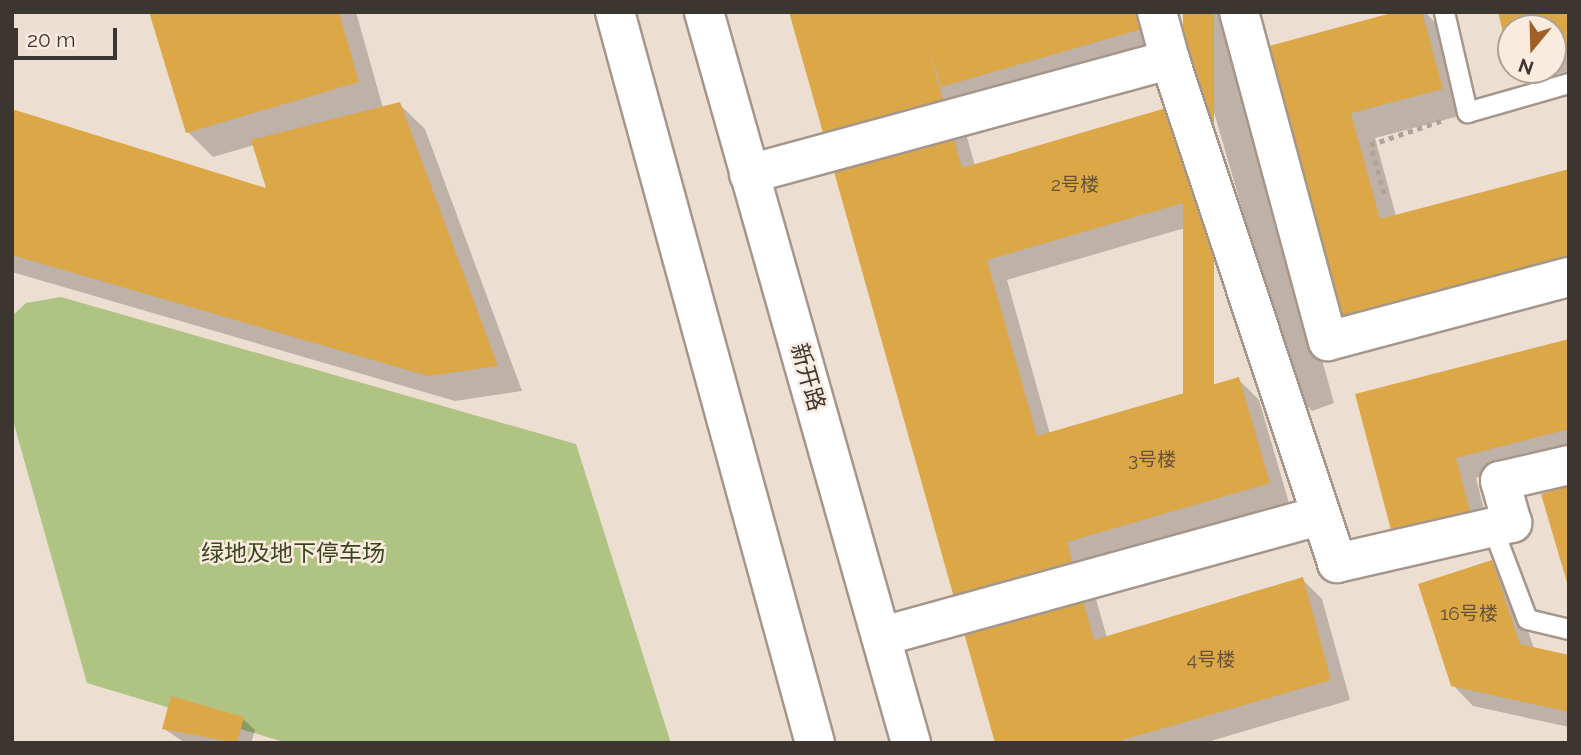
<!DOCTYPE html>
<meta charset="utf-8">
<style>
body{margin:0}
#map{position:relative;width:1581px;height:755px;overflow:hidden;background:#edded2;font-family:Raleway,"Noto Sans SC",sans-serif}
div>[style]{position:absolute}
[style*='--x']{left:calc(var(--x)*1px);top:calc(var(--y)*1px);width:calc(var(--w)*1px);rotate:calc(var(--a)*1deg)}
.green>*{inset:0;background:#afc383}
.shadow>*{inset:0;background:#0003}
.building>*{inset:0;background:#dca747;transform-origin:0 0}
.path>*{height:4.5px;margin-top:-2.25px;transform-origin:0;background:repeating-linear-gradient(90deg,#afa399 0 5px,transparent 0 10px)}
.roads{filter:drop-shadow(2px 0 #a4968b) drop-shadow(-2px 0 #a4968b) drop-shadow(0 2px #a4968b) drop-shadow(0 -2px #a4968b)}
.service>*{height:19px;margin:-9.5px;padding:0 9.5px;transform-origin:9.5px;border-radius:9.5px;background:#fff}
.minor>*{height:38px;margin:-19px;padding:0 19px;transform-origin:19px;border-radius:19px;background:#fff}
.primary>*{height:38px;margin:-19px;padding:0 19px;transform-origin:19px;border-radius:19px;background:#fff}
span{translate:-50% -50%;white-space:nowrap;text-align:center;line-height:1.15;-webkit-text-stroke:5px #faebdf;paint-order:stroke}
.number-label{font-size:19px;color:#645236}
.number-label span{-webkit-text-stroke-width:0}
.street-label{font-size:23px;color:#3c3631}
.park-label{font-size:23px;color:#3a451d}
.frame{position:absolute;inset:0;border:14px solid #3c3631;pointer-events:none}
.north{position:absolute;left:1497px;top:14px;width:70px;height:70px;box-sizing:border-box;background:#faebdf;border:2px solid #aea399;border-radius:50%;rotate:199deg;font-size:19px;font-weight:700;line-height:28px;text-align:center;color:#3c3631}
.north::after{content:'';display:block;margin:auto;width:24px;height:32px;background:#9f6127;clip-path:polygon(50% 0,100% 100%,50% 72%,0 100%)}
.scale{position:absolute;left:14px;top:28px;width:103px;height:32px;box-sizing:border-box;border:4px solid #3c3631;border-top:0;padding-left:9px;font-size:21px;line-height:24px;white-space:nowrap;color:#3c3631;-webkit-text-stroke:5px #faebdf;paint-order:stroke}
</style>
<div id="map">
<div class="green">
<i style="clip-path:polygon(61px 297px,576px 444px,671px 743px,287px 743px,87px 683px,12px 417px,12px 316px,26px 303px)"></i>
</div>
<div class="shadow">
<i style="clip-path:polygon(151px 12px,356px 12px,383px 108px,399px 104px,425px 129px,522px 391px,455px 401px,12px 272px,12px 111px,269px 191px,254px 145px,213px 157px,188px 132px)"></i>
<i style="clip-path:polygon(791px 12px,1161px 12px,1171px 46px,957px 101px,975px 166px,1165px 110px,1186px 131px,1212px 220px,1007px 280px,1050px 434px,1238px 379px,1259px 400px,1289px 503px,1086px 563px,1107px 638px,1302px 579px,1322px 599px,1350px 700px,1204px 743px,997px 743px)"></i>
<i style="clip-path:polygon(1185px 12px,1225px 12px,1334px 403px,1312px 411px,1296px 395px)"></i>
<i style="clip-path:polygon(1401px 12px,1425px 12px,1445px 33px,1467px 114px,1375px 138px,1396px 216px,1569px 171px,1569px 288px,1362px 343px,1264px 49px)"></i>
<i style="clip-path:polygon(1499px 12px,1569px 12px,1569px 71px,1529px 81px,1518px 70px,1553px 70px,1553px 28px,1511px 28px,1511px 57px)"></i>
<i style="clip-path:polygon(1569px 341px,1569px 454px,1476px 478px,1493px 545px,1417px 565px,1396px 544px,1357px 396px)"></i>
<i style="clip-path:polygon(1491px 562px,1512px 582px,1534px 649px,1569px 657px,1569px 727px,1473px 706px,1453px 685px)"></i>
<i style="clip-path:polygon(243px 719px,255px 730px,251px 743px,185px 743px,163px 728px)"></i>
</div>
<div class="building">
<i style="clip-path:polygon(149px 12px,339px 12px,359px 82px,186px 133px)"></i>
<i style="clip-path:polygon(789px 12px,1148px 12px,1152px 26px,941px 87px,927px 42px,962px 168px,1166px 108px,1193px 200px,987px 260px,1037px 436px,1239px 377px,1270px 483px,1067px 542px,1094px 640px,1303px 577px,1331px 680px,1112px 743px,995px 743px)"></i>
<i style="left:1183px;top:12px;width:31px;height:400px"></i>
<i style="clip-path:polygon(1395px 12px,1422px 12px,1443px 89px,1351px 113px,1380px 219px,1569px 169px,1569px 257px,1336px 319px,1262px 48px)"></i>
<i style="clip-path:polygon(1498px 12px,1569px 12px,1569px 51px,1553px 55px,1553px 28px,1511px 28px,1510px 61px)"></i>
<i style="clip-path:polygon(400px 102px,498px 366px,428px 376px,12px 255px,12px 109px,266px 188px,251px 140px)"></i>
<i style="clip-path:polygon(1569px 339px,1569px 429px,1456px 458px,1474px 525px,1395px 545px,1355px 394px)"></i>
<i style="clip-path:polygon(1569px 486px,1569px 586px,1568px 586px,1541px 494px)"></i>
<i style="clip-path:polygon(1492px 560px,1520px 644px,1569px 655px,1569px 712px,1451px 686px,1418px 584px)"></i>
<i style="clip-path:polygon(171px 696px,244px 717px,237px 743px,162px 729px)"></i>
</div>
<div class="path">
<i style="--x:1384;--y:194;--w:51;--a:-105.9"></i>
<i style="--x:1370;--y:145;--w:77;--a:-18.9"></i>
</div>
<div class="roads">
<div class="service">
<i style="--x:1444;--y:12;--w:103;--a:77"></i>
<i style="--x:1467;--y:112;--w:106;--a:-15.9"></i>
<i style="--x:1499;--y:545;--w:79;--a:69.3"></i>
<i style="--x:1527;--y:619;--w:43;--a:13.4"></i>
</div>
<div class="minor">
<i style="--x:1157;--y:12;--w:50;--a:74.8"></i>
<i style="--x:1239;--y:12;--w:341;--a:74.9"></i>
<i style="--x:1328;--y:341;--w:249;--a:-14.9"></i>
<i style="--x:749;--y:174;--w:436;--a:-15.2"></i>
<i style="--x:1170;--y:60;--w:530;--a:71.63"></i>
<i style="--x:1337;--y:563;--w:180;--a:-12.9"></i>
<i style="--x:1512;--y:523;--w:44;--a:-105.9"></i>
<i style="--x:1500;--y:481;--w:71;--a:-13.1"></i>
<i style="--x:883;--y:636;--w:452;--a:-15.4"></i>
</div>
<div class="primary">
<i style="--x:615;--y:12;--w:758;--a:74.7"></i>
<i style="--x:704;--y:12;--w:760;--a:74.19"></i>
</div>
</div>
<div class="number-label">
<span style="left:1075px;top:185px">2号楼</span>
<span style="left:1152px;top:460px">3号楼</span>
<span style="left:1469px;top:614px">16号楼</span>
<span style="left:1211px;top:660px">4号楼</span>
</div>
<div class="street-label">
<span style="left:808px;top:377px;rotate:74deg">新开路</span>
</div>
<div class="park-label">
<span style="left:293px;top:553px">绿地及地下停车场</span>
</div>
<div class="frame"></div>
<div class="north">N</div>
<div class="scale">20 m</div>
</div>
